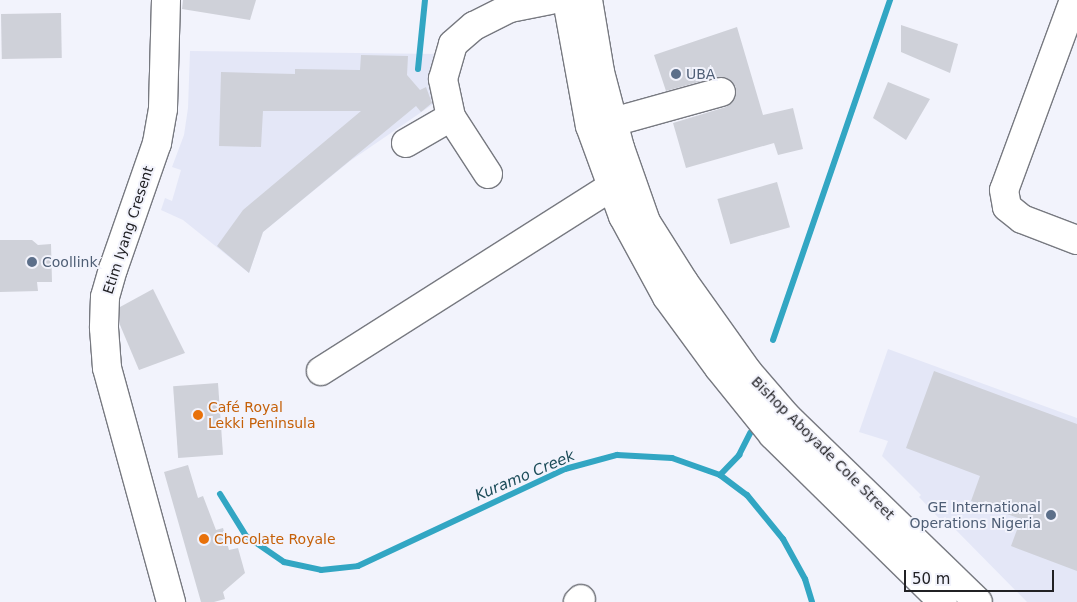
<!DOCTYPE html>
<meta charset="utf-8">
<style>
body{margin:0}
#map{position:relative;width:1077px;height:602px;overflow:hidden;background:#f2f3fc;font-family:"DejaVu Sans",sans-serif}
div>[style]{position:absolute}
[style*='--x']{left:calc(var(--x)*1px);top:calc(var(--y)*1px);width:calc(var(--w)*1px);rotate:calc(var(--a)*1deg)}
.built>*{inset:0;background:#e4e7f7}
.stream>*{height:6px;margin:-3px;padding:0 3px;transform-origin:3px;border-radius:3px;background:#32a6c3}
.building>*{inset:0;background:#cfd1d9;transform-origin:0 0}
.roads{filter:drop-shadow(1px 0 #777980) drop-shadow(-1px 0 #777980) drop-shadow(0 1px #777980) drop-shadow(0 -1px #777980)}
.minor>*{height:28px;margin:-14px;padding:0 14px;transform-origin:14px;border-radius:14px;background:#fff}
.dots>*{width:14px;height:14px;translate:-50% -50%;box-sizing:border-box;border:2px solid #f2f3fc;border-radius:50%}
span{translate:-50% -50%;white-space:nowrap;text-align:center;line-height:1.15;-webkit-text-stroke:4px #f2f3fc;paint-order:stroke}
.service-label{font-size:14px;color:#4e5e75}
.left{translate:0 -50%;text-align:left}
.right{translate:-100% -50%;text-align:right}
.street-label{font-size:14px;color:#212124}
.food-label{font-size:14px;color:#c56008}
.water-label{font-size:15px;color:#1c4c59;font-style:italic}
.scale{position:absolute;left:904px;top:570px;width:150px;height:22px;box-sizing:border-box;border:2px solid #212124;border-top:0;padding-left:6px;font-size:15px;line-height:18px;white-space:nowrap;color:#212124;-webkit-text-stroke:4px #f2f3fc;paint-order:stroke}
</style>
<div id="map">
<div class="built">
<i style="clip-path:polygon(190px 51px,439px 54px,442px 98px,350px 161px,263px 232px,249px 273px,183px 220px,161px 210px,165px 198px,172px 201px,181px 170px,172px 167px,184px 135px,188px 108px)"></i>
<i style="clip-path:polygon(888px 349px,1077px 418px,1077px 602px,1027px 602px,954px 528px,950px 530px,919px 497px,921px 495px,882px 456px,888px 441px,859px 432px)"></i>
</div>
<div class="stream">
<i style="--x:418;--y:69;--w:69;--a:-84.2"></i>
<i style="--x:773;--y:340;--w:360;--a:-71"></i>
<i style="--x:720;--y:475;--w:28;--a:-46"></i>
<i style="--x:739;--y:455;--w:25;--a:-63"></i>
<i style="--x:220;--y:494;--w:49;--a:58.2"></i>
<i style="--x:246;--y:536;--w:46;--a:34.4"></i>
<i style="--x:284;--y:562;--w:38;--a:12"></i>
<i style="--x:321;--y:570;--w:37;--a:-6"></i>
<i style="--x:358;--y:566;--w:229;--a:-25.1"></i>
<i style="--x:565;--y:469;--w:54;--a:-15.1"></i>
<i style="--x:617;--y:455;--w:55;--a:3.1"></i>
<i style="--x:672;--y:458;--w:51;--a:19.5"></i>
<i style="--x:720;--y:475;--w:34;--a:37"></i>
<i style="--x:747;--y:495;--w:57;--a:50.7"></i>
<i style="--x:783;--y:539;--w:46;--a:61.2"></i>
<i style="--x:805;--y:579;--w:24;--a:73"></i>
</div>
<div class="building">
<i style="clip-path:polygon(183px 0,256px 0,250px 20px,182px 9px)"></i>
<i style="left:61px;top:13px;width:45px;height:60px;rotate:89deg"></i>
<i style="clip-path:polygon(901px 25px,958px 44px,950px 73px,901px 52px)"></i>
<i style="clip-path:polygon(737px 27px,763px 115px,793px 108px,803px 149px,778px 155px,774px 143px,686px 168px,673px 123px,726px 107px,736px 96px,736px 87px,725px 77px,717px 77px,666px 91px,654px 55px)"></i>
<i style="clip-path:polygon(361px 55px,408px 56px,407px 75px,420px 90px,426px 87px,432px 103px,421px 112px,416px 106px,263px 232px,249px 273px,217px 246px,243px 210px,361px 111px,263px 111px,261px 147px,219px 146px,221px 72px,295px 74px,295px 69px,360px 70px)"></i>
<i style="clip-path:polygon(888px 82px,930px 99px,906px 140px,873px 118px)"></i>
<i style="left:777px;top:182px;width:47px;height:62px;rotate:74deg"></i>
<i style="clip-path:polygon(0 240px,32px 240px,38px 245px,51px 244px,52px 282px,37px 282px,38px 291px,0 292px)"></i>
<i style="clip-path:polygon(153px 289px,185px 353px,139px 370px,120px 325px,120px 307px)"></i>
<i style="clip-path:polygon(934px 371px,1077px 424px,1077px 571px,1011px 546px,1021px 519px,971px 501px,980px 476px,906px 448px)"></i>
<i style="left:218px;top:383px;width:72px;height:45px;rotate:86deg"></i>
<i style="clip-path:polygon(188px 465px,198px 498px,203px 496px,216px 530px,223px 528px,229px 550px,238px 548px,245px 573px,223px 592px,225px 599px,214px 602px,201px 602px,164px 472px)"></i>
</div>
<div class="roads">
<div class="minor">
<i style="--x:166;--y:0;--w:109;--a:91.6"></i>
<i style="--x:163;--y:109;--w:35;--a:100"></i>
<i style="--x:157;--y:143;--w:133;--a:109.2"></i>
<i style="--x:113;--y:269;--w:29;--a:106"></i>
<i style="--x:105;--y:297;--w:31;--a:92"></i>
<i style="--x:104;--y:328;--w:40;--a:85.7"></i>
<i style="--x:107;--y:368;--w:243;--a:74.7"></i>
<i style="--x:567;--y:0;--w:128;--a:79.7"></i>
<i style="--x:590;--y:126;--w:96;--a:69.9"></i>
<i style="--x:623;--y:216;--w:92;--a:61.5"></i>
<i style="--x:667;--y:297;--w:88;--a:53.8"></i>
<i style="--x:719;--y:368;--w:86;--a:51.1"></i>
<i style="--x:773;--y:435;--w:238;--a:44.5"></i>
<i style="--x:588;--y:0;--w:73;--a:80.5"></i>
<i style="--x:600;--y:72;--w:79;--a:75.3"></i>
<i style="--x:620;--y:148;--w:78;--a:70.6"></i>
<i style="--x:646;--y:222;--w:71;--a:57.7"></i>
<i style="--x:684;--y:282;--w:110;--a:54.6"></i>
<i style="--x:748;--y:372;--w:58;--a:49.2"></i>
<i style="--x:786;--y:416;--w:267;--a:44.1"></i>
<i style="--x:1074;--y:0;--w:202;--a:110.2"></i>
<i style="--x:1004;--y:190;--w:17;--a:80"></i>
<i style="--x:1007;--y:207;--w:19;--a:39"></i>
<i style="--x:1022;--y:219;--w:59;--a:20.9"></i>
<i style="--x:613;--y:122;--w:112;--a:-15.5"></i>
<i style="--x:406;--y:143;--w:52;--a:-30"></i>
<i style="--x:488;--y:174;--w:68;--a:-123"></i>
<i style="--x:451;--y:117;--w:39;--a:-102"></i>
<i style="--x:443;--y:79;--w:36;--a:-74"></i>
<i style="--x:453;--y:44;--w:28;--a:-41"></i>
<i style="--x:474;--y:26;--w:40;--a:-26.6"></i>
<i style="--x:510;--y:8;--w:41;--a:-11.3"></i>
<i style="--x:321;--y:371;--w:345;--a:-32.4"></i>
<i style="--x:578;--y:602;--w:4;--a:-45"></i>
</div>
</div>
<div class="dots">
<i style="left:676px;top:74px;background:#5c6f8a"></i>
<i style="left:32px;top:262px;background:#5c6f8a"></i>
<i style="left:198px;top:415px;background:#e8710a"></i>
<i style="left:1051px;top:515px;background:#5c6f8a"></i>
<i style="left:204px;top:539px;background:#e8710a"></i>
</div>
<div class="service-label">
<span class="left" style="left:686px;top:74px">UBA</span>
<span class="left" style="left:42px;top:262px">Coollink</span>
<span class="right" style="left:1041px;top:515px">GE International<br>Operations Nigeria</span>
</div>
<div class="street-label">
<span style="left:128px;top:230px;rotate:-72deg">Etim Iyang Cresent</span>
<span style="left:823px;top:448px;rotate:45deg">Bishop Aboyade Cole Street</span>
</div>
<div class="food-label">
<span class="left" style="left:208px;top:415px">Café Royal<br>Lekki Peninsula</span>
<span class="left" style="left:214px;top:539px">Chocolate Royale</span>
</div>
<div class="water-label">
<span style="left:525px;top:476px;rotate:-23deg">Kuramo Creek</span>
</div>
<div class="scale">50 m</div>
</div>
